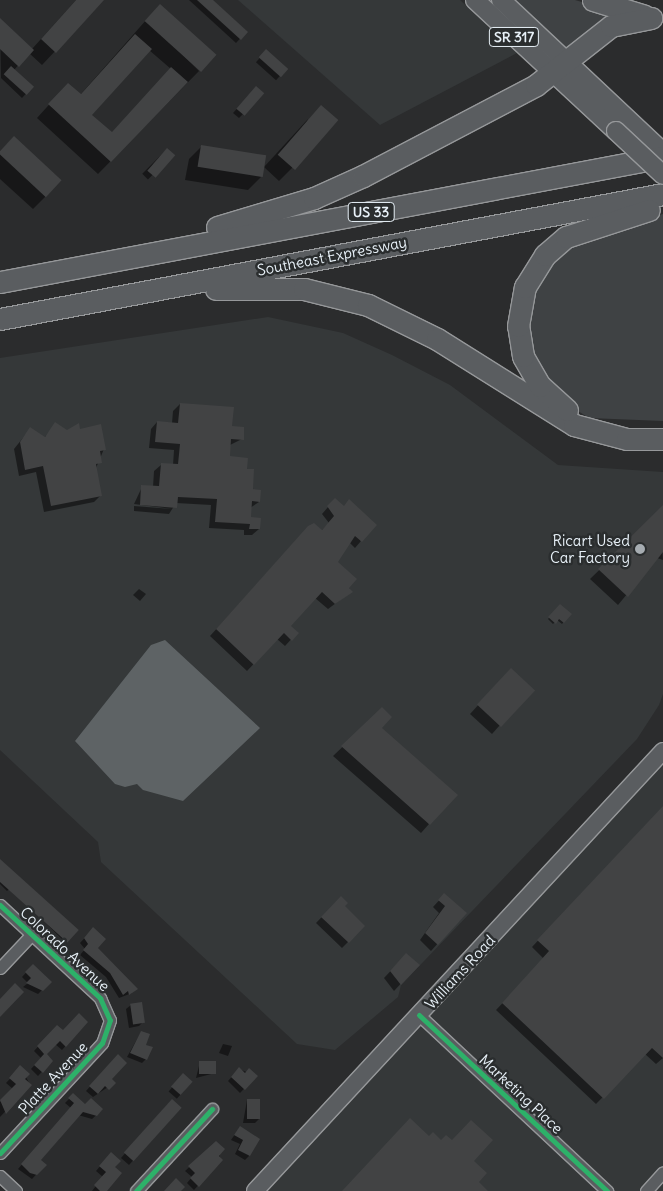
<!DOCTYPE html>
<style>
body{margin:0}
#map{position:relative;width:663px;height:1191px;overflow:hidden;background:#2b2c2d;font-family:Delius,sans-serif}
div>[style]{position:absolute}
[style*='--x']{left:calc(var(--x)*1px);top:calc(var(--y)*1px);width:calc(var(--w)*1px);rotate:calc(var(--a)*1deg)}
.built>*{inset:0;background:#353839}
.green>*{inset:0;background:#3f4244}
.water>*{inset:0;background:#5e6365}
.shadow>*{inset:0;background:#0007;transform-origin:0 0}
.building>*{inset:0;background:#424344;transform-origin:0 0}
.roads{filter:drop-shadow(1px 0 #96989a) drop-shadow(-1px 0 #96989a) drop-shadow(0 1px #96989a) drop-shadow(0 -1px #96989a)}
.street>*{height:11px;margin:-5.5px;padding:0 5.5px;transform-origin:5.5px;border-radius:5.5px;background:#5a5d60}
.secondary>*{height:16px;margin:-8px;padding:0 8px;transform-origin:8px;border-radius:8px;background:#5a5d60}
.primary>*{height:18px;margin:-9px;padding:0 9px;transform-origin:9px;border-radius:9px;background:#5a5d60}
.highway>*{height:21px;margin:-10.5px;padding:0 10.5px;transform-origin:10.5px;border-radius:10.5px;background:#5a5d60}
.bridges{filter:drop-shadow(1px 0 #96989a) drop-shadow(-1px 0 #96989a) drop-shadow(0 1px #96989a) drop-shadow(0 -1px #96989a)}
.primary-bridge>*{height:18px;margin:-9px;padding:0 9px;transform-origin:9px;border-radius:9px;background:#5a5d60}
.cycleway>*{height:5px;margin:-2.5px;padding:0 2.5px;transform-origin:2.5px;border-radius:2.5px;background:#2db169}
.dots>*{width:14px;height:14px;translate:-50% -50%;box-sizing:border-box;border:2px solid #2a2d2e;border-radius:50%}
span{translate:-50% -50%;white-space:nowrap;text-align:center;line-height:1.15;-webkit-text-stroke:5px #2a2d2e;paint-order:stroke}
.shield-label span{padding:1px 4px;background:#2a2d2e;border:1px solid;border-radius:4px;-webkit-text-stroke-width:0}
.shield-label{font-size:14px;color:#e8f1f8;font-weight:700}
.street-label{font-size:15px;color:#e8f1f8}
.poi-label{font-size:15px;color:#e8f1f8}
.right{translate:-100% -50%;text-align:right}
</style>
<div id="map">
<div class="built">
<i style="clip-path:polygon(238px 0,460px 0,517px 53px,380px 125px)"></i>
<i style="clip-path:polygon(268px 317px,343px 333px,392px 355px,450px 385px,558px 465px,663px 472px,663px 694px,659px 705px,637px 739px,401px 985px,398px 997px,335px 1050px,297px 1044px,101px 862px,98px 842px,0 750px,0 358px)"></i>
<i style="clip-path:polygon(663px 751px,663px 1191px,264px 1191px,419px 1015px)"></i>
</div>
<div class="green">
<i style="clip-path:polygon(515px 0,575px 0,622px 14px,570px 53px)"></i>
<i style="clip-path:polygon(663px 214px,663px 421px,589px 418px,559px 399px,525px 345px,539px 269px,575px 237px)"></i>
</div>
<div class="water">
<i style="clip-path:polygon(165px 640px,260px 728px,183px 801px,143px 790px,137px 784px,125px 787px,115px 784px,75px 741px,151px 645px)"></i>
</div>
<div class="shadow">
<i style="clip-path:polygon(76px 0,103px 0,42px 65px,29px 53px,14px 70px,32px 87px,22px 98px,1px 78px,0 20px,32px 49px)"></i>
<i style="clip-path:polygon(189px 0,211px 0,246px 32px,236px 43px)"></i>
<i style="clip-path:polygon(evenodd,147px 19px,199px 71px,98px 174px,37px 118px,56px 97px,80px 95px,147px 19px,149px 50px,171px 69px,111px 134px,91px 115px,149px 50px)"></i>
<i style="left:266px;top:51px;width:27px;height:15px;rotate:42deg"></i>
<i style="clip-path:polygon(256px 88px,243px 114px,239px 118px,233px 113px)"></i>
<i style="clip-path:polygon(308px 119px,292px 168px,279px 181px,264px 167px)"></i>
<i style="clip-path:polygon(14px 137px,46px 196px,33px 209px,0 179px,0 151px)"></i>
<i style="clip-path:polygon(202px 146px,261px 177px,248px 190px,185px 180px,189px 159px)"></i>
<i style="left:167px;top:149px;width:8px;height:35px;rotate:45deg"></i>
<i style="clip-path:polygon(180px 404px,231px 427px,242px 439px,230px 445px,229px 457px,245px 470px,259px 502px,250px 508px,249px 518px,259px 529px,252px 535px,244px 535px,244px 530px,209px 528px,211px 505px,176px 503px,169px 514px,134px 511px,134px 506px,172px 509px,134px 504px,142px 487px,153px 487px,154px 471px,161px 465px,173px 465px,174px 450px,149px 448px,151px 429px,157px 422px,172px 423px,173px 411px)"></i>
<i style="clip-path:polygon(56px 424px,67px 432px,80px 430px,104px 449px,96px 468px,101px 495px,94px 502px,44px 512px,36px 472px,19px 476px,14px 449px,30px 429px,44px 438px)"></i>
<i style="clip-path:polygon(335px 499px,361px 541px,355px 548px,349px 542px,336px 562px,351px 592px,328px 609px,315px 598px,289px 626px,297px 633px,285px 646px,277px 639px,247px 671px,210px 636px,301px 535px,321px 531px,329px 523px,322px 514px)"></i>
<i style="clip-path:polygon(660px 511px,663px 560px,657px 558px,618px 605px,590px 579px)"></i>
<i style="clip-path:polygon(139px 589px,146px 594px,140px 601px,133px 595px)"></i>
<i style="clip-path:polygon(560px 605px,570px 614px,562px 624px,557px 620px,553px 624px,548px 619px)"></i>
<i style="clip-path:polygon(502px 679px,500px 725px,492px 734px,470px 714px)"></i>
<i style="clip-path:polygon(382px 709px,380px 728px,429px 824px,421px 833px,333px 756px)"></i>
<i style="clip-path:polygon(663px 807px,663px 1058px,656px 1064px,645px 1054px,596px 1104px,496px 1010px,544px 959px,532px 947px)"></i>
<i style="clip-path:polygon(0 860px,77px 930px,65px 942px,10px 888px,7px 891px,0 884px)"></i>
<i style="clip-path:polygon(444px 895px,465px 913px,431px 951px,420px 940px,439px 913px,433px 907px)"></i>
<i style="clip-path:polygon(341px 897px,343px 906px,364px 926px,342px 948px,316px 923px)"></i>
<i style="clip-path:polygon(93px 929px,96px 949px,132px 993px,119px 998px,106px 977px,80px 955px,85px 949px,80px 943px)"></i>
<i style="clip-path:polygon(400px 961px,418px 965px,394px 991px,384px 978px)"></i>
<i style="clip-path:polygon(33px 965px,50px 982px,38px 994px,23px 987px,28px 983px,22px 977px)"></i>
<i style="clip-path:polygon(131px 1005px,143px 1022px,139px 1026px,129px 1028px,126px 1009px)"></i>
<i style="clip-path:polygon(87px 1022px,62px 1050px,55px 1044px,45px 1055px,52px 1061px,38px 1076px,31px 1069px,41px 1058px,34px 1051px,57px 1026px,63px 1032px)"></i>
<i style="clip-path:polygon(141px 1032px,146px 1059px,142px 1063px,127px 1057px)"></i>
<i style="clip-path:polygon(223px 1044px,232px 1046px,228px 1056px,219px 1053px)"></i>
<i style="clip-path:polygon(114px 1060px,110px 1079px,114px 1083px,93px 1097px,86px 1091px)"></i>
<i style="clip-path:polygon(200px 1062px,215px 1073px,196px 1078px)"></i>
<i style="clip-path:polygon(21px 1067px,30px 1085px,0 1117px,0 1102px,13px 1089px,6px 1083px)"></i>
<i style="clip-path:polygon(239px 1069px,256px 1076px,240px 1093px,228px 1081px)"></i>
<i style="left:183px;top:1075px;width:11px;height:22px;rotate:41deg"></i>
<i style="clip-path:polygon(73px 1095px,85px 1106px,102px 1110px,92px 1119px,78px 1115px,56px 1137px,59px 1139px,40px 1160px,45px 1165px,32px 1179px,18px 1169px,71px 1108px,65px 1103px)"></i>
<i style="clip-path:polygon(247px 1100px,259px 1119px,255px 1123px,243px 1123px)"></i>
<i style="clip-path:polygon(168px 1104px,180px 1108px,129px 1165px,121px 1158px)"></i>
<i style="clip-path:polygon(240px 1127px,249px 1156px,245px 1160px,235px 1154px,240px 1144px,231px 1140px)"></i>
<i style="clip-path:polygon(216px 1143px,221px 1160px,194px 1190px,187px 1183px,192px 1177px,185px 1171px)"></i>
<i style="clip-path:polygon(107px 1158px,105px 1191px,92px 1191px,103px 1177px,96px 1171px)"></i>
</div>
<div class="building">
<i style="clip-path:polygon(76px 0,104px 0,56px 53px,41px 39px)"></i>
<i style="clip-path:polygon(197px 0,213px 0,248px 32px,241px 40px)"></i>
<i style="left:160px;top:4px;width:76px;height:23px;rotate:42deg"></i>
<i style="clip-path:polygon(0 18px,34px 50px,19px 67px,0 49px)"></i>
<i style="clip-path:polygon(135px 34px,152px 49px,92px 115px,112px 132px,171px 67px,188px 82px,111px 162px,48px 104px,68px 83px,81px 94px)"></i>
<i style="left:266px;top:49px;width:30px;height:11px;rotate:42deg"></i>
<i style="left:11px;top:66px;width:31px;height:11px;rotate:42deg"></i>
<i style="left:256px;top:86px;width:11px;height:30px;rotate:41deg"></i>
<i style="left:321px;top:105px;width:23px;height:66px;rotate:41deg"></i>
<i style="left:14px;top:136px;width:65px;height:23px;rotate:43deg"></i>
<i style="left:201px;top:145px;width:66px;height:22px;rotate:9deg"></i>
<i style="left:167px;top:148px;width:11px;height:30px;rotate:41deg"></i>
<i style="clip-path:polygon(180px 403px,234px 407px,232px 426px,244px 427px,244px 440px,231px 439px,230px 456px,248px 458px,247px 469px,254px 469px,253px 489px,261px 490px,260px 502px,252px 501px,251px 517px,261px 518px,260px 529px,249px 529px,250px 524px,215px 522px,217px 499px,178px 497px,177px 508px,140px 505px,141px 485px,159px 486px,161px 463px,178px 464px,180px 444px,155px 442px,157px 421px,178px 423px)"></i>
<i style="clip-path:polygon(55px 422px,67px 430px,79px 423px,80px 429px,101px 424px,106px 450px,100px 451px,102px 463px,96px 464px,102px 496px,51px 506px,43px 466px,25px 470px,20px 442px,30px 427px,45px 437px)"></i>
<i style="clip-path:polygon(335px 498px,344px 506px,349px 499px,377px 525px,362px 542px,355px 536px,338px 562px,357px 579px,349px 588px,353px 592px,335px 604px,322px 592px,291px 626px,299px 633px,292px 641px,284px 633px,254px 665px,216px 629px,308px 526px,314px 523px,322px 530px,334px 516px,327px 506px)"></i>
<i style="clip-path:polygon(663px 505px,663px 552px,628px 597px,598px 569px)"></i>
<i style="clip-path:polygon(560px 604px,572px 614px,564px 623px,559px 619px,556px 624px,548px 617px)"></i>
<i style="left:511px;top:668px;width:33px;height:50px;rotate:43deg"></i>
<i style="clip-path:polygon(382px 707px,392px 717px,382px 728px,458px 795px,430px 825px,341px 746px)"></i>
<i style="clip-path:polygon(663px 806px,663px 1058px,652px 1048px,604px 1099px,502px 1003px,549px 951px,537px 940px)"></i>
<i style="left:0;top:859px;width:106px;height:17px;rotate:42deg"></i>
<i style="clip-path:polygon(444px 893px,467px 913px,438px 945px,425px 933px,445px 906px,438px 900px)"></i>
<i style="clip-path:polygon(341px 896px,348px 903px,345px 906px,365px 926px,349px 943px,321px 917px)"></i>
<i style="clip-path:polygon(93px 927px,106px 939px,98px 948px,138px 989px,129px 995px,128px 991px,123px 995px,110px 973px,83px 950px,88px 944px,84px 938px)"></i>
<i style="clip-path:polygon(406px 953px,420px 965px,401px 985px,390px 971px)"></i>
<i style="clip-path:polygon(33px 964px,52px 982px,43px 991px,26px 983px,31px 978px,25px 972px)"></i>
<i style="clip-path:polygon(15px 983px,24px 992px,0 1017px,0 999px)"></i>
<i style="left:142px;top:1002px;width:21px;height:12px;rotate:82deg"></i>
<i style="clip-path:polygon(79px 1013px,88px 1022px,66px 1047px,60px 1041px,47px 1054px,53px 1061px,43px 1073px,34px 1065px,44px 1054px,37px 1046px,57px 1025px,63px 1030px)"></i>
<i style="clip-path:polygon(141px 1031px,150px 1034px,146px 1045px,153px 1047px,147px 1060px,130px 1053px)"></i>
<i style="clip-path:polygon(118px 1054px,127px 1063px,112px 1079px,116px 1083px,109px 1090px,105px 1086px,98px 1094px,89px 1086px)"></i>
<i style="left:199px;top:1061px;width:17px;height:13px"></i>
<i style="clip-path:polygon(20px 1065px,30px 1074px,25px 1079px,32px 1085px,6px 1114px,0 1100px,16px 1084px,9px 1078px)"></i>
<i style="clip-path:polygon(239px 1067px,245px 1073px,249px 1068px,258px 1076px,245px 1090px,231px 1077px)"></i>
<i style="left:183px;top:1073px;width:13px;height:18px;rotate:42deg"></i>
<i style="clip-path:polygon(73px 1093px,85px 1104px,91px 1098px,103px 1109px,97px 1116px,83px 1112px,41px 1160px,47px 1165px,37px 1175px,30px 1173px,21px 1164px,74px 1103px,68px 1098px)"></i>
<i style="left:172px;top:1099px;width:13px;height:72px;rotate:42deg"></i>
<i style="left:247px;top:1099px;width:13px;height:20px"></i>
<i style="clip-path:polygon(410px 1118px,429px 1136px,433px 1132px,441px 1140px,446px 1135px,452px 1140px,471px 1120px,493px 1140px,474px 1161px,487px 1173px,479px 1182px,488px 1191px,342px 1191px)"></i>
<i style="clip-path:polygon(240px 1126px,260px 1139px,250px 1156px,238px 1150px,243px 1140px,234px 1135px)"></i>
<i style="clip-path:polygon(216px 1141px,225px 1149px,219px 1156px,223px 1160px,199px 1187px,190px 1178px,195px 1173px,188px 1166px)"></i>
<i style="clip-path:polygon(111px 1152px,121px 1161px,115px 1167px,122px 1173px,107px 1191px,100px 1191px,94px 1185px,106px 1172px,99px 1166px)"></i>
<i style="clip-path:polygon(176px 1178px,185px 1187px,181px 1191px,164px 1191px)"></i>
</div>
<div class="roads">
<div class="street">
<i style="--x:0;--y:905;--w:137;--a:42.9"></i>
<i style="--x:100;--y:998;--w:24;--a:66"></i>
<i style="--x:110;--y:1020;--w:24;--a:109"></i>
<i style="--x:102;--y:1043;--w:150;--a:132.8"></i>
<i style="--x:0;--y:968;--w:47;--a:-46.7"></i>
<i style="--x:419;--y:1015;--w:258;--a:43.1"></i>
<i style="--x:0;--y:1176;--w:22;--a:43"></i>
<i style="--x:136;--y:1191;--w:112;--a:-47.2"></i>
<i style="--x:646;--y:1191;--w:25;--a:-48"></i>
</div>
<div class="secondary">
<i style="--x:255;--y:1191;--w:600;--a:-47.16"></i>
</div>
<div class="primary">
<i style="--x:475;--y:0;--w:192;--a:42.9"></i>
<i style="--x:501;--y:0;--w:222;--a:43.2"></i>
</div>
<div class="highway">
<i style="--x:593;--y:0;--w:54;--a:17.1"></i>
<i style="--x:217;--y:227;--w:101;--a:-16.6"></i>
<i style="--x:314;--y:198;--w:54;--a:-24.2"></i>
<i style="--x:363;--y:176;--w:195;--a:-27.7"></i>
<i style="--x:536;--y:85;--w:95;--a:-38.2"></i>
<i style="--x:611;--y:26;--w:41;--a:-11.3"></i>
<i style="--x:0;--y:282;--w:675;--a:-10.68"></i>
<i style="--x:216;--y:289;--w:88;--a:0"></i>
<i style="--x:304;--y:289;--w:66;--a:14"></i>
<i style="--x:368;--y:305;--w:77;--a:26.2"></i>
<i style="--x:437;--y:339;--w:162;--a:32.1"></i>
<i style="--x:574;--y:425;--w:55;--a:14.8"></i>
<i style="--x:627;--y:439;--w:36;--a:0"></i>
<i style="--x:0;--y:319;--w:675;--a:-10.68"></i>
<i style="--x:567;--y:410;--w:36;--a:-138"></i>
<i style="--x:540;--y:386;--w:34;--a:-120"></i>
<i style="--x:523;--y:356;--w:30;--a:-99"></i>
<i style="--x:518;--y:326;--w:40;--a:-80"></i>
<i style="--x:525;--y:287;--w:38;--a:-58"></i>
<i style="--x:545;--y:255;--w:28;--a:-41"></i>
<i style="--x:566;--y:237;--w:87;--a:-18"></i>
</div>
</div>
<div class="bridges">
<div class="primary-bridge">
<i style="--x:616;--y:131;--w:64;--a:43.1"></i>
</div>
</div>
<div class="cycleway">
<i style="--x:0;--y:905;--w:137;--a:42.9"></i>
<i style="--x:100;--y:998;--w:24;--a:66"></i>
<i style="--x:110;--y:1020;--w:24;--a:109"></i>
<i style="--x:102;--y:1043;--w:150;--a:132.8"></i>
<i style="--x:419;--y:1015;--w:258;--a:43.1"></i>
<i style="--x:136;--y:1191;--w:112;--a:-47.2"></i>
</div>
<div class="dots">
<i style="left:640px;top:549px;background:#a6acb1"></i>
</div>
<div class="shield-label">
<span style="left:514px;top:37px">SR 317</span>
<span style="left:371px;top:212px">US 33</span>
</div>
<div class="street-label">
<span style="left:332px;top:256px;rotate:-11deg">Southeast Expressway</span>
<span style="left:65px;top:949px;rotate:43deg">Colorado Avenue</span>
<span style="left:460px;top:972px;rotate:-47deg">Williams Road</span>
<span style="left:53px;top:1078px;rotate:-47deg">Platte Avenue</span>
<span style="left:521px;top:1094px;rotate:43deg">Marketing Place</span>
</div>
<div class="poi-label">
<span class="right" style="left:630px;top:549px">Ricart Used<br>Car Factory</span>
</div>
</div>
